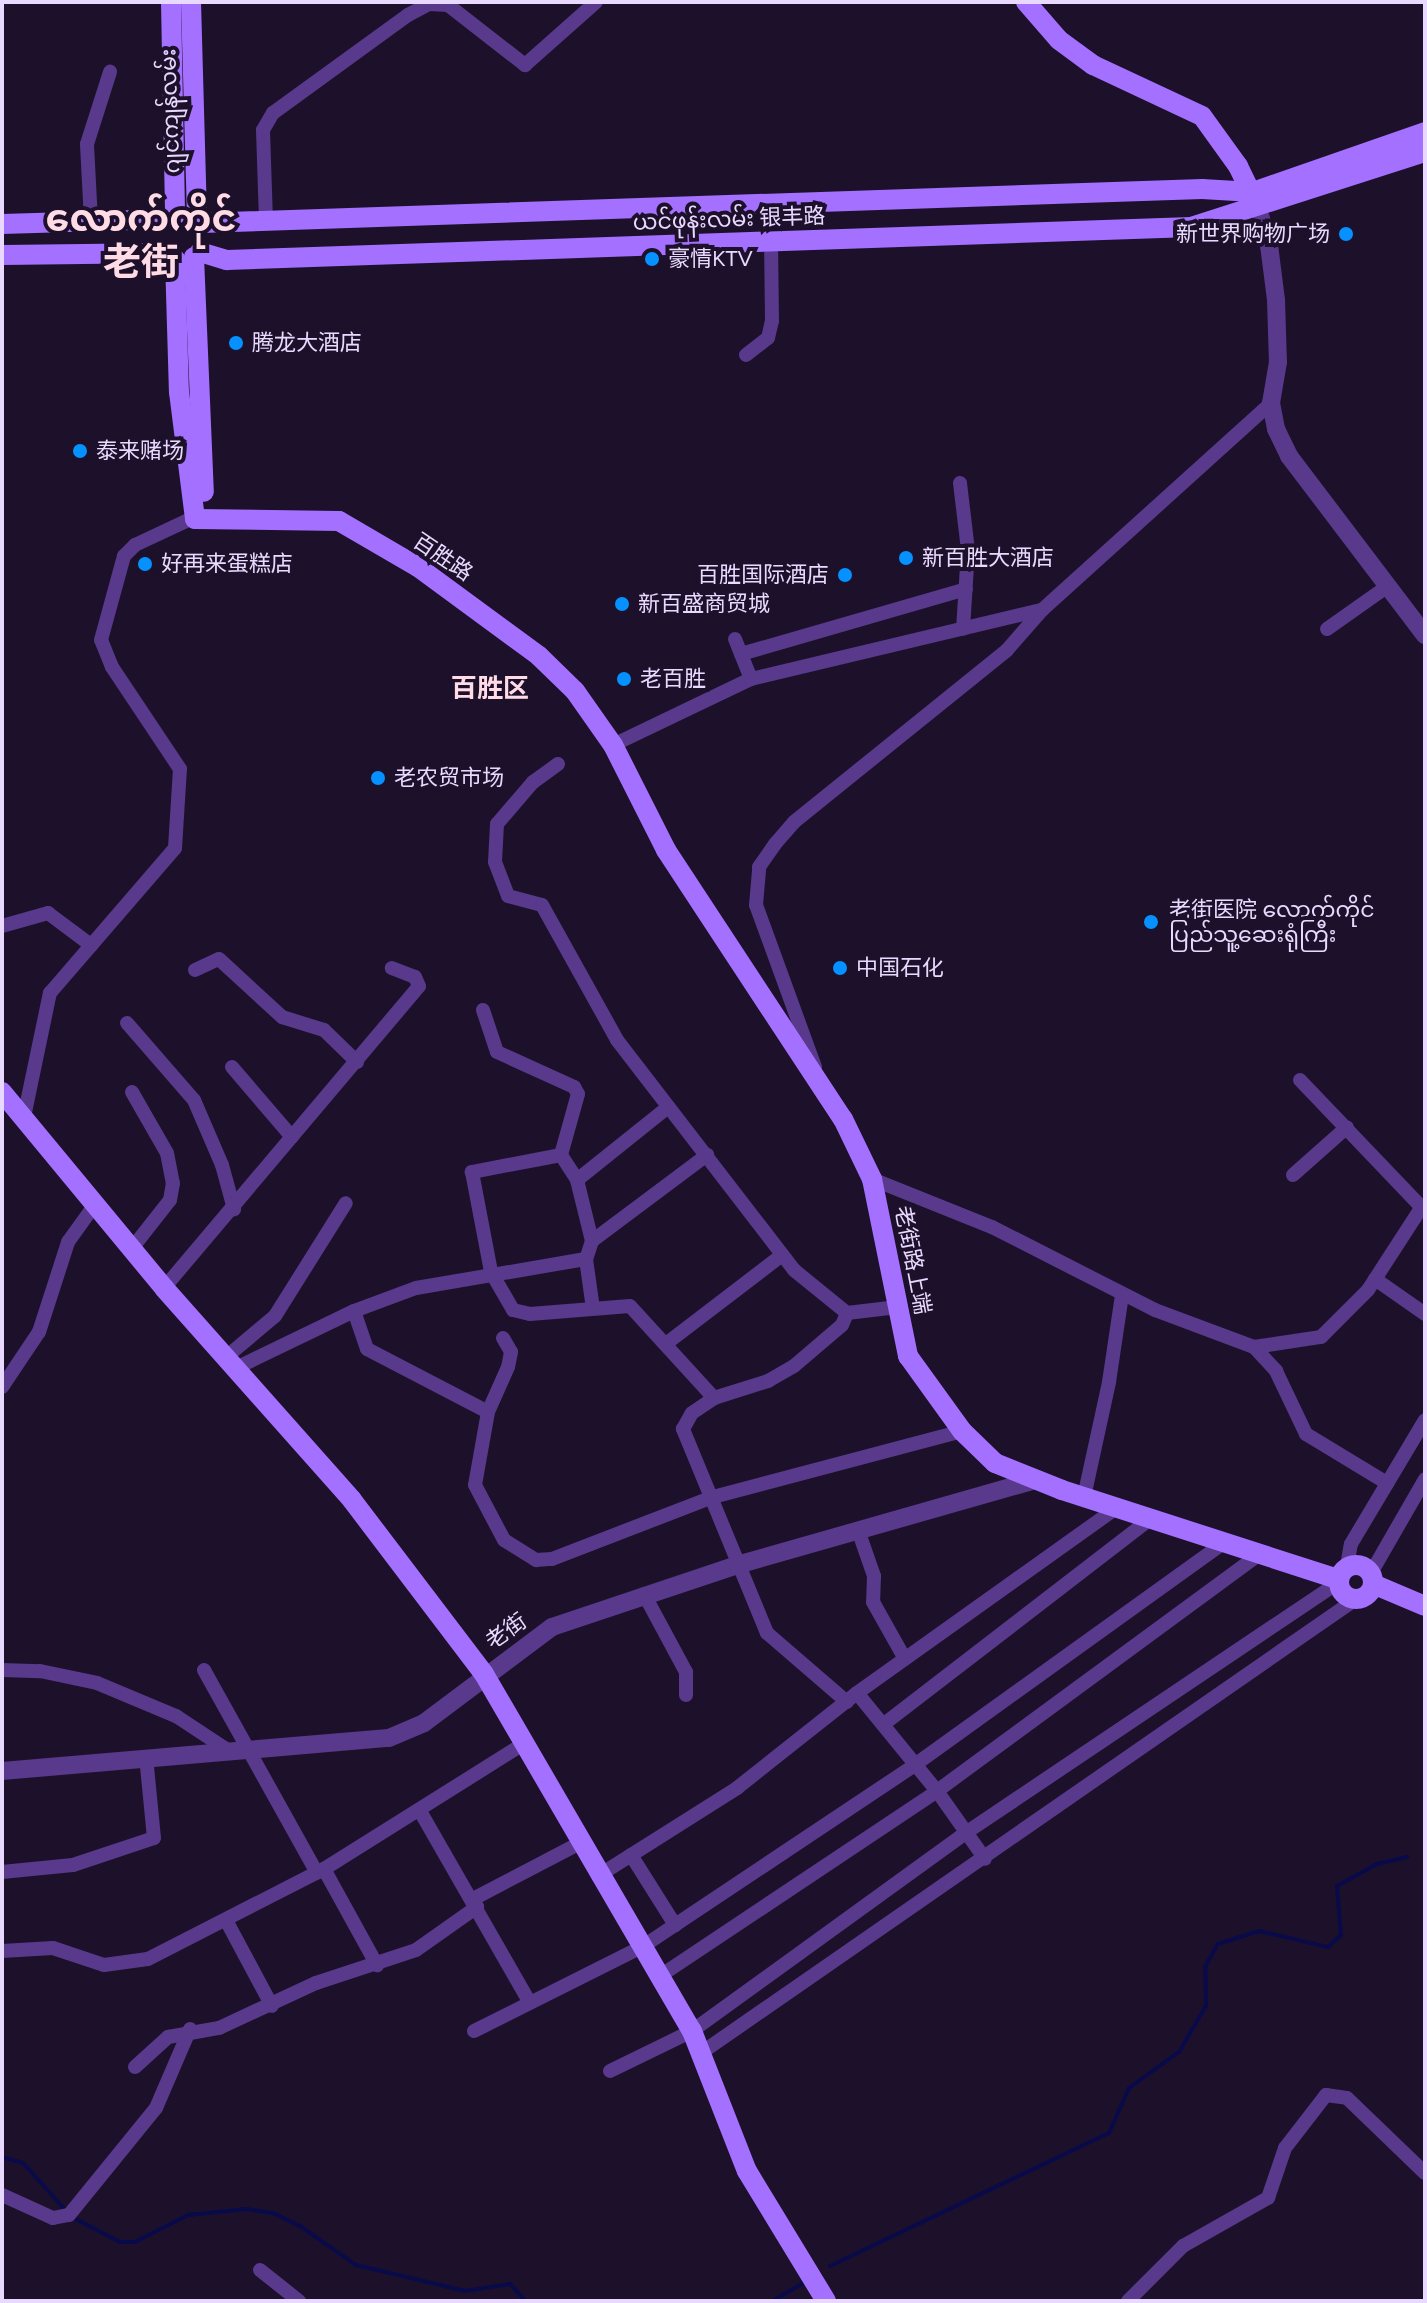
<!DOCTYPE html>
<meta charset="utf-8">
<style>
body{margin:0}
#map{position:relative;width:1427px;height:2303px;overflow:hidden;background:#1d102a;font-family:Figtree,"Noto Sans SC","Noto Sans Myanmar",sans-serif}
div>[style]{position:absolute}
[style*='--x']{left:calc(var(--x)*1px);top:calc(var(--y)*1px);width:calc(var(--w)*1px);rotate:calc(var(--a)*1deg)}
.stream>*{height:4px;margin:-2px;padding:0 2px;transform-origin:2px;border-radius:2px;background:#090a4a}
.minor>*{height:14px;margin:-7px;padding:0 7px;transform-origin:7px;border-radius:7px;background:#58398b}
.tertiary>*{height:18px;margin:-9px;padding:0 9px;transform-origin:9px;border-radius:9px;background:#58398b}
.secondary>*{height:20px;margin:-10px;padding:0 10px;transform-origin:10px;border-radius:10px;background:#a470ff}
.secondary>.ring{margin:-10px;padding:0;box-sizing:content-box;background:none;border:20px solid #a470ff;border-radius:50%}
.dots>*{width:22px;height:22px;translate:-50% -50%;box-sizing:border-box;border:4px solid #1d102a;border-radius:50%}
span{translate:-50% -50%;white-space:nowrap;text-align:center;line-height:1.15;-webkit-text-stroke:8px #1d102a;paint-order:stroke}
.street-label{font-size:22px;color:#ead9ff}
.poi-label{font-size:22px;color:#ead9ff}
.right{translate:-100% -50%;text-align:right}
.left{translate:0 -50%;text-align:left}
.quarter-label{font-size:26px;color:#ffdbe6;font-weight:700}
.town-label{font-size:38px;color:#ffdbe6;font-weight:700}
.frame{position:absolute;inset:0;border:4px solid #ead9ff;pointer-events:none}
</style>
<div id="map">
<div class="stream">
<i style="--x:2;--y:2157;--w:22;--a:16"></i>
<i style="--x:23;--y:2163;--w:73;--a:47.8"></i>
<i style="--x:72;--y:2217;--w:54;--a:27.5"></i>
<i style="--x:120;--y:2242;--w:15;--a:0"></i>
<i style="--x:135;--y:2242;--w:59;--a:-27"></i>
<i style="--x:188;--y:2215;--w:59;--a:-5.8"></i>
<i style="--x:247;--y:2209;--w:26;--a:9"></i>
<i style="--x:273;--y:2213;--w:30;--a:26"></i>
<i style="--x:300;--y:2226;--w:68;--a:34.9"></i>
<i style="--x:356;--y:2265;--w:112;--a:13.4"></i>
<i style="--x:465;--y:2291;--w:46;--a:-8.8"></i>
<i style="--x:510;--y:2284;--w:23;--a:47"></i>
<i style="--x:830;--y:2266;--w:309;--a:-25.5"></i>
<i style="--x:1109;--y:2133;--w:49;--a:-66"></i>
<i style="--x:1129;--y:2088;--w:62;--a:-35.8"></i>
<i style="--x:1179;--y:2052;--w:53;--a:-59.6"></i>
<i style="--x:1206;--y:2006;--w:39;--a:-91"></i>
<i style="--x:1205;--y:1967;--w:26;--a:-61"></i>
<i style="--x:1218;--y:1944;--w:43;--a:-17.6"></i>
<i style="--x:1259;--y:1931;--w:71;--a:13.1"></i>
<i style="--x:1328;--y:1947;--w:18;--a:-43"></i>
<i style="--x:1341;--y:1935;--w:49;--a:-94.7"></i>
<i style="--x:1337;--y:1886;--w:46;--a:-28.8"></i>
<i style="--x:1377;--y:1864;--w:31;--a:-13"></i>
<i style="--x:772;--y:2301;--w:36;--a:-30"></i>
</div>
<div class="minor">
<i style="--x:91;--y:221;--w:77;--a:-93"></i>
<i style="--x:87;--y:144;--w:76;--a:-72.3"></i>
<i style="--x:266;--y:221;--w:91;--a:-91.9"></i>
<i style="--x:263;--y:130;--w:20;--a:-60"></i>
<i style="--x:273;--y:113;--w:167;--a:-36"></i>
<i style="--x:408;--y:15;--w:24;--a:-28"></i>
<i style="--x:429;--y:4;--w:19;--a:3"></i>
<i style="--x:448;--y:5;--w:98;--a:37.9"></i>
<i style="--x:525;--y:65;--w:95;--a:-41.6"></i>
<i style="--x:746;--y:355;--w:28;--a:-38"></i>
<i style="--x:768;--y:338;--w:17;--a:-77"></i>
<i style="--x:772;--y:321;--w:80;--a:-90.7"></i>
<i style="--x:960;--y:483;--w:67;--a:83.2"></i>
<i style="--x:968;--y:550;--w:79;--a:93.6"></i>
<i style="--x:1327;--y:629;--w:75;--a:-35.2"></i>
<i style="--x:735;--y:639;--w:43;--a:68.2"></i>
<i style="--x:741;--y:654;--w:234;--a:-16.1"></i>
<i style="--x:613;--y:745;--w:153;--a:-25.6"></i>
<i style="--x:751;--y:679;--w:298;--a:-13.4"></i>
<i style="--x:558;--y:764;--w:31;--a:144"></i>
<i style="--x:533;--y:782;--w:55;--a:130.6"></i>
<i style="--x:497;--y:824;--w:38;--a:93"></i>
<i style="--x:495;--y:862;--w:36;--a:69"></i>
<i style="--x:508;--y:896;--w:35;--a:15"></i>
<i style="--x:542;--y:905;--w:154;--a:60.9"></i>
<i style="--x:617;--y:1040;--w:290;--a:52.4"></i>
<i style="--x:794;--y:1270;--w:68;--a:39.1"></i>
<i style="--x:2;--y:926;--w:48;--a:-15.8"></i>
<i style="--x:48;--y:913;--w:54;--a:36.7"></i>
<i style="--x:195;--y:970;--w:26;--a:-25"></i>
<i style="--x:219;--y:959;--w:86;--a:42.6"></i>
<i style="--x:282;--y:1017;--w:44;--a:17.2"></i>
<i style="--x:324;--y:1030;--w:46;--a:44.1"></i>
<i style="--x:483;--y:1010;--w:44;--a:71.6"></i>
<i style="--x:497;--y:1052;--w:85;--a:24.4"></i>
<i style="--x:574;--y:1087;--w:8;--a:60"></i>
<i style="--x:578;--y:1094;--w:63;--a:105.6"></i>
<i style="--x:127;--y:1023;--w:102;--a:49"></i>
<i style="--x:194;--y:1100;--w:71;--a:66.7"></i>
<i style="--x:222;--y:1165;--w:46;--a:74.7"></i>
<i style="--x:232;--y:1067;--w:92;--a:49.4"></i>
<i style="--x:815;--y:1067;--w:172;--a:-110"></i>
<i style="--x:756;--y:905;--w:38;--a:-85"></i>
<i style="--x:759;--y:867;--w:28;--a:-55"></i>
<i style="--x:775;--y:844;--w:29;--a:-49"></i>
<i style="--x:794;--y:822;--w:274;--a:-38.9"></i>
<i style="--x:1007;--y:650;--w:53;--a:-48.8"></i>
<i style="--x:1042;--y:610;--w:309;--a:-42.1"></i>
<i style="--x:1300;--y:1080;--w:181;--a:46.3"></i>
<i style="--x:132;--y:1092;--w:70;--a:60.2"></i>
<i style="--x:167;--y:1153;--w:31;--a:79"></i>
<i style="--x:173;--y:1183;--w:17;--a:100"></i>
<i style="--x:170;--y:1200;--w:60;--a:128.2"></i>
<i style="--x:24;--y:1117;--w:127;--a:-78.2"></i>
<i style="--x:50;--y:993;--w:191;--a:-49.2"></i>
<i style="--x:175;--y:848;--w:79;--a:-86.4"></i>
<i style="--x:180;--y:769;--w:123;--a:-123.7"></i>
<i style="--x:112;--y:667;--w:29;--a:-112"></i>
<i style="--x:101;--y:640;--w:87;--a:-74.7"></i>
<i style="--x:124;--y:556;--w:16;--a:-45"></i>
<i style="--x:135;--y:545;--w:71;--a:-25.1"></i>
<i style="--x:561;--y:1155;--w:91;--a:169.2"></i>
<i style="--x:472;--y:1172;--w:102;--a:79.2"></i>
<i style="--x:491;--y:1272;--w:44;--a:59.9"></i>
<i style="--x:513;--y:1310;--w:17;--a:13"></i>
<i style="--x:530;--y:1314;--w:100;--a:-4.6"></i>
<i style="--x:630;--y:1306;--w:125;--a:47.6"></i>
<i style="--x:561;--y:1155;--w:30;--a:57"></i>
<i style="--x:577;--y:1180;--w:63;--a:76.2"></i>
<i style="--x:592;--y:1241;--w:19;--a:108"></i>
<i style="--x:586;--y:1259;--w:50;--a:82"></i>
<i style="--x:1293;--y:1175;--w:72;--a:-41.6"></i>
<i style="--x:872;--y:1179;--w:129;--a:21.8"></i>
<i style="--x:992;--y:1227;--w:183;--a:27"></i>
<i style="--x:1155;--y:1310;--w:106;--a:20.5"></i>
<i style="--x:1254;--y:1347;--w:68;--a:-8.5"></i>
<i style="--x:1321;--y:1337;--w:66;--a:-45"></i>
<i style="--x:1368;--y:1290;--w:98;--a:-57.1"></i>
<i style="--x:577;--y:1180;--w:117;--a:-38.7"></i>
<i style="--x:592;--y:1241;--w:144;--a:-36.8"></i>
<i style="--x:1375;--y:1279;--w:61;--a:35"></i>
<i style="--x:164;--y:1288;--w:395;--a:-49.8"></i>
<i style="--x:419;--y:986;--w:10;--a:-114"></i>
<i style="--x:415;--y:977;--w:25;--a:-159"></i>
<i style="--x:354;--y:1311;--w:40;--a:71.1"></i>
<i style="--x:367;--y:1349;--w:136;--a:27.5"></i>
<i style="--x:503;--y:1338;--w:16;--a:60"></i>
<i style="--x:511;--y:1352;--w:15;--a:101"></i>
<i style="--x:508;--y:1367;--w:49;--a:114"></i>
<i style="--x:488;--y:1412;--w:74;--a:100.1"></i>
<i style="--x:475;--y:1485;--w:62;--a:62.2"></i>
<i style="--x:504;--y:1540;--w:38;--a:32"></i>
<i style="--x:536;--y:1560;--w:16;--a:-4"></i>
<i style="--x:552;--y:1559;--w:173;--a:-21.1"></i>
<i style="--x:713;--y:1497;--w:258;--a:-14.8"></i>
<i style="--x:667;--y:1343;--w:145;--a:-37.4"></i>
<i style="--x:1254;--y:1347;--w:33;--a:47"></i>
<i style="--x:1276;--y:1371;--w:70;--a:64.5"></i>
<i style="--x:1306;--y:1434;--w:95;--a:31.2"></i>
<i style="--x:225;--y:1358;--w:65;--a:-40"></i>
<i style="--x:275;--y:1316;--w:133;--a:-57.9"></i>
<i style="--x:234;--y:1369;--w:133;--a:-25.8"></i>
<i style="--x:354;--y:1311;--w:66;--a:-20.4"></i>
<i style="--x:416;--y:1288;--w:172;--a:-9.7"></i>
<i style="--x:2;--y:1387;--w:66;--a:-56.1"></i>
<i style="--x:39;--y:1332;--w:95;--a:-72.1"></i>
<i style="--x:68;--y:1242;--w:48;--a:-54.3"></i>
<i style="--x:1084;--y:1497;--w:118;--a:-77.7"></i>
<i style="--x:1109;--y:1382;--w:88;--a:-81.5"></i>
<i style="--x:858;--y:1530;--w:49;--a:70.8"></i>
<i style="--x:874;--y:1576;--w:26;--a:92"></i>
<i style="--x:873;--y:1602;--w:65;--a:60.7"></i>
<i style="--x:1347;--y:1566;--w:22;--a:-80"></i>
<i style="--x:1351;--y:1544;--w:144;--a:-59.2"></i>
<i style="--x:1371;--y:1573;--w:108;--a:-60.1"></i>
<i style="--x:644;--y:1594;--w:89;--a:61.7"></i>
<i style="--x:686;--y:1672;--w:23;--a:90"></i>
<i style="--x:2;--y:1670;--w:38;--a:2"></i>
<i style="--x:40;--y:1671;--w:58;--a:11.9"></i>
<i style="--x:97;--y:1683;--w:86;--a:22.7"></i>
<i style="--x:176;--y:1716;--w:60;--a:33.4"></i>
<i style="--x:204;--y:1670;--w:232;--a:60.9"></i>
<i style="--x:857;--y:1693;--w:127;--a:50.8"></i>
<i style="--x:937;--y:1791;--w:83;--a:54.8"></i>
<i style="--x:847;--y:1702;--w:106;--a:-139.2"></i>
<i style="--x:767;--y:1633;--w:221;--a:-112.4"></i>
<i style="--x:683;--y:1429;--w:18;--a:-61"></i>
<i style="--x:692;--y:1413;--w:27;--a:-34"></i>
<i style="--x:714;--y:1398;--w:57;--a:-17.5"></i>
<i style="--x:768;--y:1381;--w:30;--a:-30"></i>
<i style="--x:794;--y:1366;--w:63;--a:-40.5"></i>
<i style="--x:842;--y:1325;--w:13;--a:-67"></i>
<i style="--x:847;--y:1313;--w:51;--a:-6.7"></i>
<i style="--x:884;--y:1724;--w:336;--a:-37.6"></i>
<i style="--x:420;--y:1811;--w:219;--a:60.2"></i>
<i style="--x:631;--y:1855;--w:83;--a:57.8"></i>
<i style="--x:324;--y:1869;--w:110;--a:61.1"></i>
<i style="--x:2;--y:1872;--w:71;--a:-5.6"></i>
<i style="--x:73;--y:1865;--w:85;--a:-18.4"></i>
<i style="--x:154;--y:1838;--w:81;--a:-95.6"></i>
<i style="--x:598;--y:1876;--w:165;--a:-32.3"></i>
<i style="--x:737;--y:1788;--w:153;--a:-38.4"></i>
<i style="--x:857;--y:1693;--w:318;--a:-35.5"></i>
<i style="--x:473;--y:1899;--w:123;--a:-27.6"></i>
<i style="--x:227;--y:1922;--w:95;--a:61.8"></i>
<i style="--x:2;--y:1951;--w:51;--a:-3.4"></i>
<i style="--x:53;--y:1948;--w:54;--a:18.4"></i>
<i style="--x:104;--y:1965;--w:44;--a:-7.8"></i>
<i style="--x:148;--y:1959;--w:198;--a:-27.1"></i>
<i style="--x:324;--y:1869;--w:235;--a:-32.1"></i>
<i style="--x:660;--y:1976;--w:333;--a:-33.7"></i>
<i style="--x:937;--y:1791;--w:401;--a:-36.3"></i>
<i style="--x:474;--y:2031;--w:188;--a:-26.6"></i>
<i style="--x:642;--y:1947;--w:329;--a:-33.7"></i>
<i style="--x:916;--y:1764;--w:378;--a:-35.7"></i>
<i style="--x:701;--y:2053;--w:797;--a:-34.73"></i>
<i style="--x:135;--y:2067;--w:45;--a:-42.3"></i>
<i style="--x:168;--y:2037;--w:52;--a:-10"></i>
<i style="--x:219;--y:2028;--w:107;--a:-24.9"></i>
<i style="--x:316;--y:1983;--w:105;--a:-18.3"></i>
<i style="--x:416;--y:1950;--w:75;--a:-35.2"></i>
<i style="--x:610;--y:2071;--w:91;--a:-26"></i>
<i style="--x:692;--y:2031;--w:339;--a:-35.9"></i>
<i style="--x:967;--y:1832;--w:447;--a:-33.9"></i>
<i style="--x:2;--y:2195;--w:56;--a:24.3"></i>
<i style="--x:53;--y:2218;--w:16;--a:-11"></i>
<i style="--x:69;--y:2215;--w:138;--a:-50.9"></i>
<i style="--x:156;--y:2108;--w:86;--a:-66.7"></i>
<i style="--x:260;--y:2270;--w:50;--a:38.5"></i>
<i style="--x:1128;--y:2301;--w:78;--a:-45"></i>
<i style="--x:1183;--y:2246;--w:98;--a:-29.5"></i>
<i style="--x:1268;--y:2198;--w:53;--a:-71.2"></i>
<i style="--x:1285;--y:2148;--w:67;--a:-52.3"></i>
<i style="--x:1326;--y:2095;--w:21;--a:8"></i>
<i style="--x:1347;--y:2098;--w:108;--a:43.9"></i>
</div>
<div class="tertiary">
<i style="--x:1258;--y:209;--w:38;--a:73"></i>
<i style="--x:1269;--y:245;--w:55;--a:82.7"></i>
<i style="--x:1276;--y:300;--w:62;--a:88.2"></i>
<i style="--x:1278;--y:362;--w:42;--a:99.7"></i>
<i style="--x:1271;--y:403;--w:26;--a:79"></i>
<i style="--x:1276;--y:429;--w:30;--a:64"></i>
<i style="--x:1289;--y:456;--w:225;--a:52.8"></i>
<i style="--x:2;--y:1771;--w:388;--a:-4.9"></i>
<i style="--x:389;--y:1738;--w:38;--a:-23"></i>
<i style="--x:424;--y:1723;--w:160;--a:-36.9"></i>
<i style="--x:552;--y:1627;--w:195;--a:-18.5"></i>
<i style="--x:737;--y:1565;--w:311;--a:-15.9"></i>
</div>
<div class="secondary">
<i style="--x:171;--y:2;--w:213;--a:88.9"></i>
<i style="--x:191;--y:2;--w:217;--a:88.4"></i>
<i style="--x:1026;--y:2;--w:50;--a:49"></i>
<i style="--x:1059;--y:40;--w:42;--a:36.3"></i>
<i style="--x:1093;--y:65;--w:120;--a:25.1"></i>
<i style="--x:1202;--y:116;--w:62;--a:54.2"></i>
<i style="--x:1238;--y:166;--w:41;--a:64.1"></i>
<i style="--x:201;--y:223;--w:1002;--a:-1.95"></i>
<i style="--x:1202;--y:189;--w:51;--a:3.4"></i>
<i style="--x:1253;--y:192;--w:182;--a:-19.2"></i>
<i style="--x:2;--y:224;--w:166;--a:-1.7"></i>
<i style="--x:200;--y:252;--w:28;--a:17"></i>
<i style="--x:227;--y:260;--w:965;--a:-1.96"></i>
<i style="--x:1191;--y:227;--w:246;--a:-17.8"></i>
<i style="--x:2;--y:255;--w:163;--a:-0.7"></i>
<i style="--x:194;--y:257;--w:235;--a:87.6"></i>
<i style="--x:175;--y:259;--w:133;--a:88.3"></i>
<i style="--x:179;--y:392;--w:128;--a:82.8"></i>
<i style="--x:195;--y:519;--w:144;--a:0.8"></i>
<i style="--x:339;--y:521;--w:91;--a:30.2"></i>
<i style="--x:418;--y:567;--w:150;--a:36.3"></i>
<i style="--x:539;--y:656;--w:50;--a:44.2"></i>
<i style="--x:575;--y:691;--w:66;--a:54.9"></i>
<i style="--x:613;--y:745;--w:118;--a:63.2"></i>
<i style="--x:666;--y:850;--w:322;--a:56.7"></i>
<i style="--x:843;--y:1119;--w:67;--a:64.2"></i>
<i style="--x:872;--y:1179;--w:181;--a:78.5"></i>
<i style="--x:908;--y:1356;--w:92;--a:54.2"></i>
<i style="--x:962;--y:1431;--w:46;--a:44.1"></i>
<i style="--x:995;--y:1463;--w:72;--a:21.9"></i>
<i style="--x:1062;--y:1490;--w:290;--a:17.9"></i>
<i style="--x:2;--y:1092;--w:254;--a:50.4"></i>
<i style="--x:164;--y:1288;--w:283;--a:48.4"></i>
<i style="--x:352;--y:1500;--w:218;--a:52.8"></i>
<i style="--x:484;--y:1674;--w:413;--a:59.8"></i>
<i style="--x:692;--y:2031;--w:150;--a:68.6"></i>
<i style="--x:747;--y:2171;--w:152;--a:58.7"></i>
<i class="ring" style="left:1339px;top:1565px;width:14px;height:14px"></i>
<i style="--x:1373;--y:1584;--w:56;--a:22.9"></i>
</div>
<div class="dots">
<i style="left:1346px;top:234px;background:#0591ff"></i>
<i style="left:652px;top:259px;background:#0591ff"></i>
<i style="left:236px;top:343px;background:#0591ff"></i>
<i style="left:80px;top:451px;background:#0591ff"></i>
<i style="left:906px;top:558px;background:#0591ff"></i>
<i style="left:145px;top:564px;background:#0591ff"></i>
<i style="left:845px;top:575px;background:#0591ff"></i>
<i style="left:622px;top:604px;background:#0591ff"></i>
<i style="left:624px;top:679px;background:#0591ff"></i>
<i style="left:378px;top:778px;background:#0591ff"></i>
<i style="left:1151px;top:922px;background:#0591ff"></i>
<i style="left:840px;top:968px;background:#0591ff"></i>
</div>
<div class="street-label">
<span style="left:170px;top:111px;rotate:-92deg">ဂျင်ကျန်လမ်း</span>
<span style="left:729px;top:219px;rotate:-2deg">ယင်ဖုန်းလမ်း 银丰路</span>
<span style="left:443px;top:557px;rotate:34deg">百胜路</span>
<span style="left:913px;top:1260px;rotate:79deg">老街路上端</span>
<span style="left:506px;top:1631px;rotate:-35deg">老街</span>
</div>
<div class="poi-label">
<span class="right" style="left:1330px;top:234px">新世界购物广场</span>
<span class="left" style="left:668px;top:259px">豪情KTV</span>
<span class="left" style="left:252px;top:343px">腾龙大酒店</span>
<span class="left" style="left:96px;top:451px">泰来赌场</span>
<span class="left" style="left:922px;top:558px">新百胜大酒店</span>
<span class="left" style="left:161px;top:564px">好再来蛋糕店</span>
<span class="right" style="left:829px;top:575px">百胜国际酒店</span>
<span class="left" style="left:638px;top:604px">新百盛商贸城</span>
<span class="left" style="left:640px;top:679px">老百胜</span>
<span class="left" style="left:394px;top:778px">老农贸市场</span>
<span class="left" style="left:1169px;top:922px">老街医院 လောက်ကိုင်<br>ပြည်သူ့ဆေးရုံကြီး</span>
<span class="left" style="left:856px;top:968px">中国石化</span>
</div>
<div class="quarter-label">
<span style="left:490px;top:689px">百胜区</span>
</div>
<div class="town-label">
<span style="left:141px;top:241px">လောက်ကိုင်<br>老街</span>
</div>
<div class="frame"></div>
</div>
